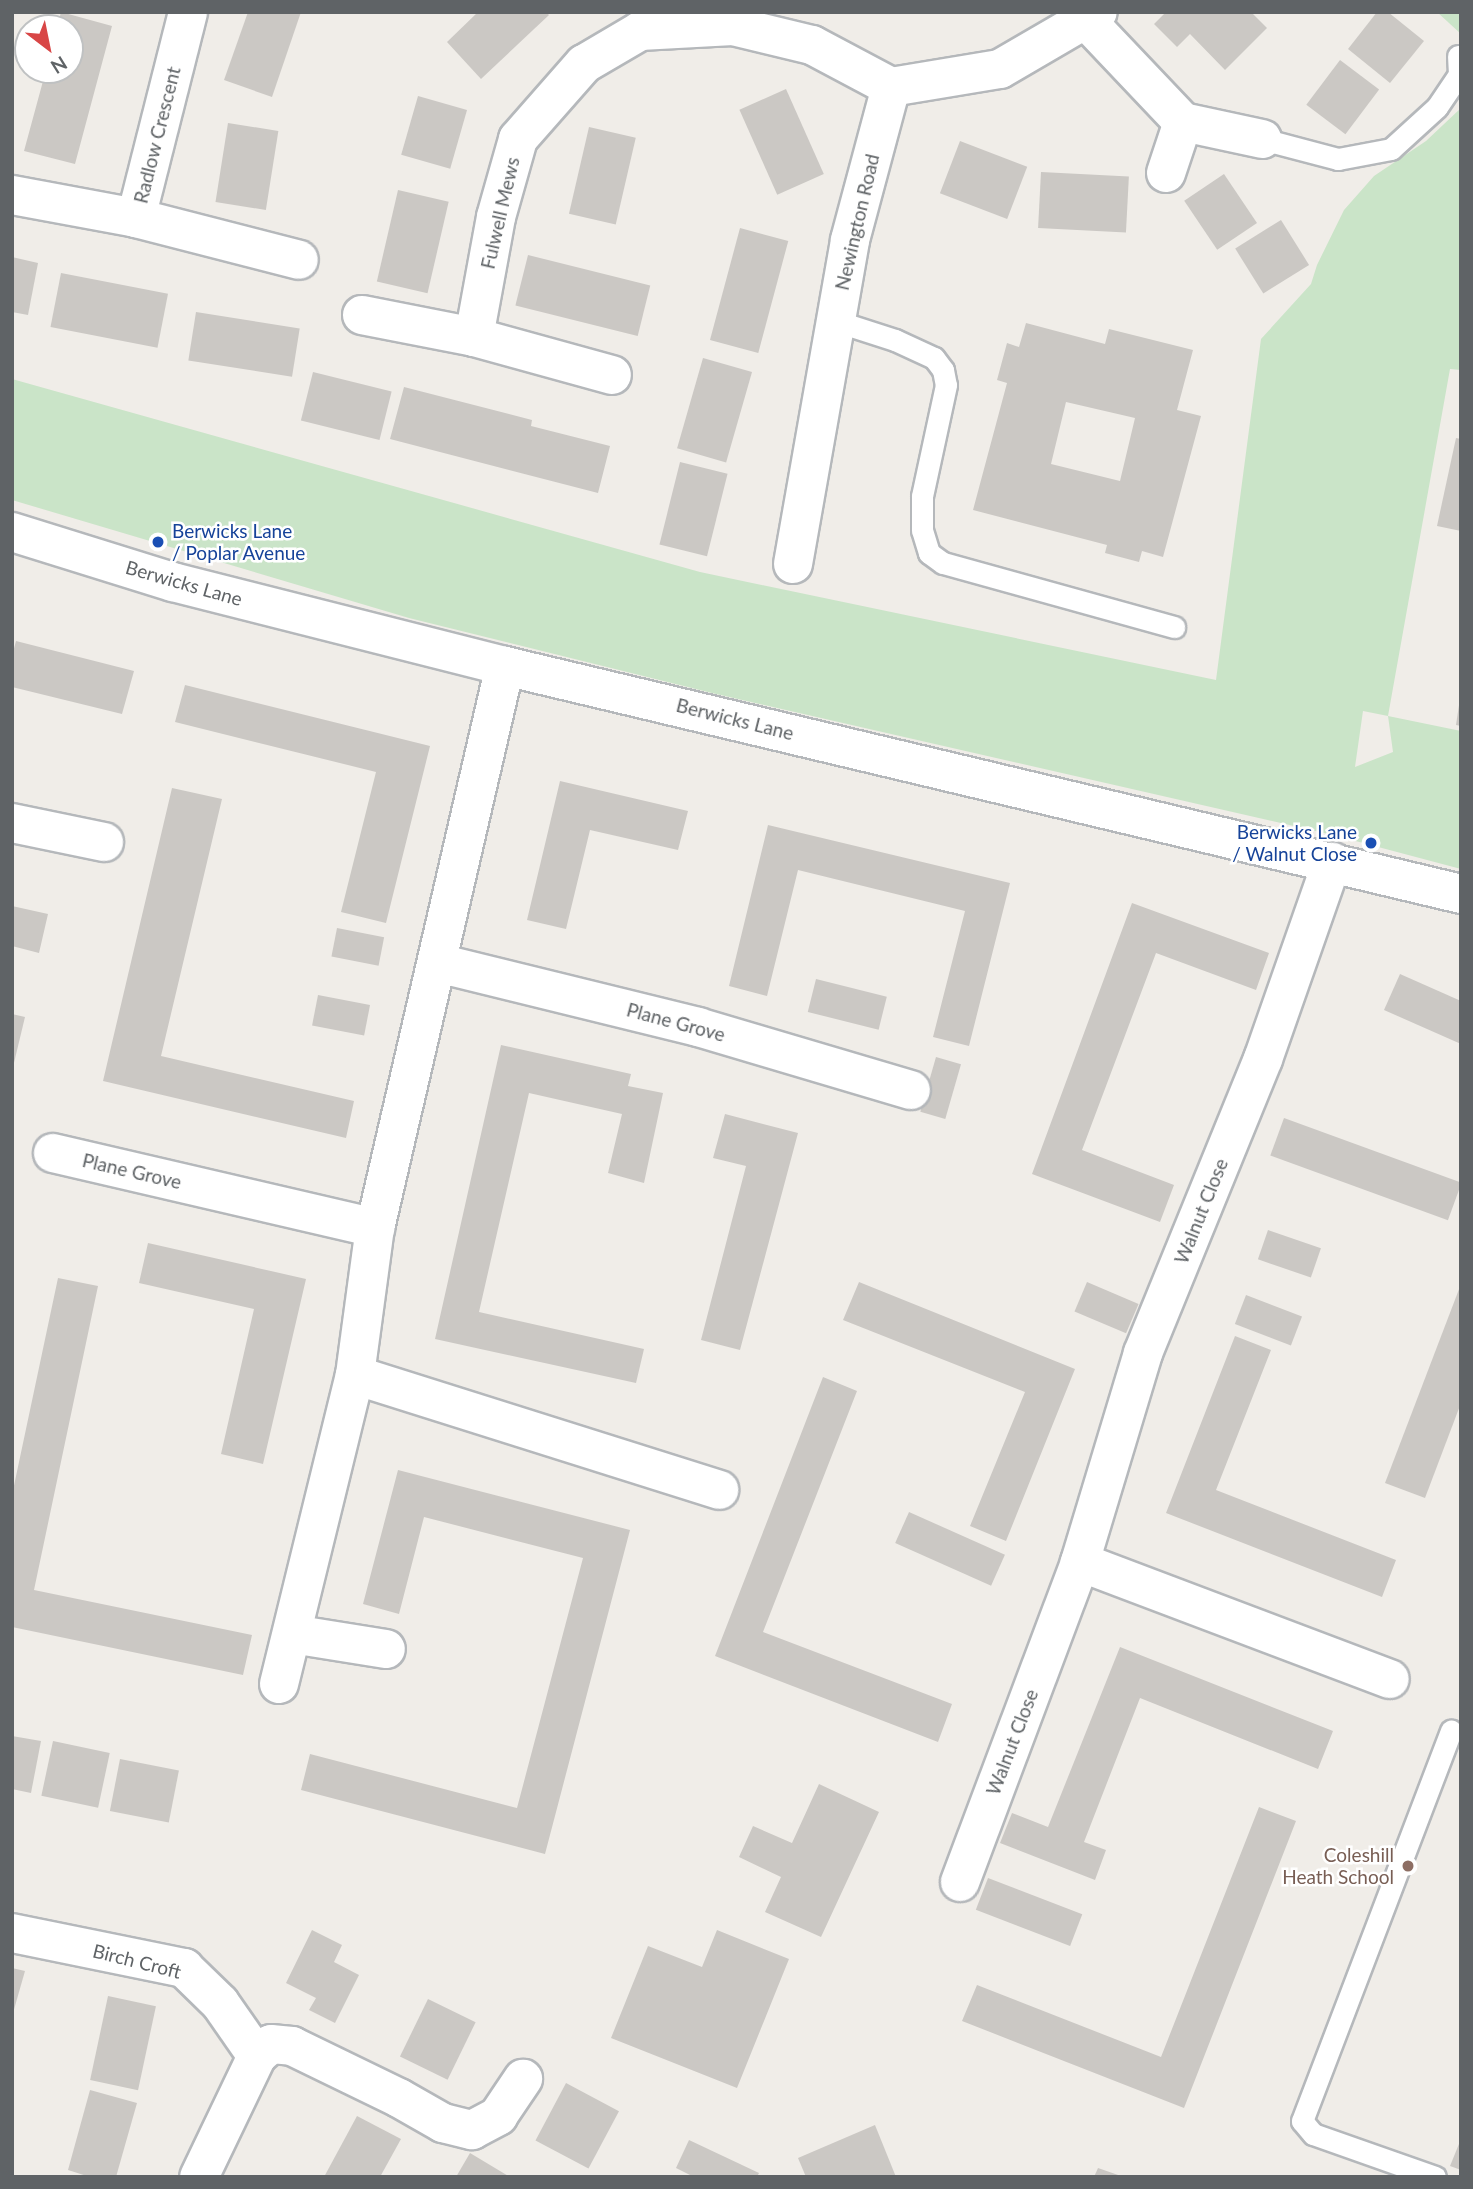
<!DOCTYPE html>
<style>
body{margin:0}
#map{position:relative;width:1473px;height:2189px;overflow:hidden;background:#f0ede8;font-family:Lato,sans-serif}
div>[style]{position:absolute}
[style*='--x']{left:calc(var(--x)*1px);top:calc(var(--y)*1px);width:calc(var(--w)*1px);rotate:calc(var(--a)*1deg)}
.green>*{inset:0;background:#cae4c8}
.building>*{inset:0;background:#cbc8c4;transform-origin:0 0}
.roads{filter:drop-shadow(2px 0 #b5b8bb) drop-shadow(-2px 0 #b5b8bb) drop-shadow(0 2px #b5b8bb) drop-shadow(0 -2px #b5b8bb)}
.service>*{height:21px;margin:-10.5px;padding:0 10.5px;transform-origin:10.5px;border-radius:10.5px;background:#fff}
.minor>*{height:38px;margin:-19px;padding:0 19px;transform-origin:19px;border-radius:19px;background:#fff}
.tertiary>*{height:38px;margin:-19px;padding:0 19px;transform-origin:19px;border-radius:19px;background:#fff}
.dots>*{width:19px;height:19px;translate:-50% -50%;box-sizing:border-box;border:4px solid #fff;border-radius:50%}
span{translate:-50% -50%;white-space:nowrap;text-align:center;line-height:1.15;-webkit-text-stroke:5px #fff;paint-order:stroke}
.street-label{font-size:19px;color:#5f6366}
.transit-label{font-size:19px;color:#164399}
.left{translate:0 -50%;text-align:left}
.right{translate:-100% -50%;text-align:right}
.education-label{font-size:19px;color:#785e54}
.frame{position:absolute;inset:0;border:14px solid #5f6366;pointer-events:none}
.north{position:absolute;left:14px;top:14px;width:70px;height:70px;box-sizing:border-box;background:#fff;border:2px solid #bfc1c2;border-radius:50%;rotate:148deg;font-size:19px;font-weight:700;line-height:28px;text-align:center;color:#5f6366}
.north::after{content:'';display:block;margin:auto;width:24px;height:32px;background:#d84646;clip-path:polygon(50% 0,100% 100%,50% 72%,0 100%)}
</style>
<div id="map">
<div class="green">
<i style="clip-path:polygon(1437px 12px,1461px 12px,1461px 34px)"></i>
<i style="clip-path:polygon(evenodd,1461px 108px,1461px 370px,1450px 369px,1388px 716px,1461px 731px,1461px 869px,1333px 835px,712px 693px,409px 618px,12px 500px,12px 379px,700px 572px,1216px 680px,1261px 339px,1311px 284px,1317px 265px,1344px 210px,1374px 176px,1426px 141px,1461px 108px,1363px 711px,1388px 716px,1393px 752px,1355px 767px,1363px 711px)"></i>
</div>
<div class="building">
<i style="clip-path:polygon(61px 12px,112px 26px,75px 164px,24px 151px,46px 70px,70px 70px,70px 28px,57px 28px)"></i>
<i style="clip-path:polygon(248px 12px,301px 12px,272px 97px,224px 80px)"></i>
<i style="clip-path:polygon(478px 12px,546px 12px,549px 15px,481px 79px,447px 42px)"></i>
<i style="clip-path:polygon(1166px 12px,1251px 12px,1267px 28px,1225px 70px,1190px 34px,1177px 47px,1154px 24px)"></i>
<i style="clip-path:polygon(1377px 12px,1388px 12px,1424px 41px,1390px 83px,1348px 49px)"></i>
<i style="left:1340px;top:60px;width:49px;height:56px;rotate:37deg"></i>
<i style="left:786px;top:89px;width:93px;height:51px;rotate:66deg"></i>
<i style="left:418px;top:96px;width:51px;height:61px;rotate:16deg"></i>
<i style="left:228px;top:123px;width:51px;height:80px;rotate:9deg"></i>
<i style="left:589px;top:127px;width:48px;height:89px;rotate:13deg"></i>
<i style="left:960px;top:141px;width:72px;height:56px;rotate:21deg"></i>
<i style="left:1041px;top:172px;width:88px;height:56px;rotate:3deg"></i>
<i style="left:1224px;top:174px;width:59px;height:48px;rotate:56deg"></i>
<i style="left:398px;top:190px;width:52px;height:94px;rotate:13deg"></i>
<i style="left:1281px;top:220px;width:53px;height:54px;rotate:58deg"></i>
<i style="left:740px;top:228px;width:50px;height:116px;rotate:15deg"></i>
<i style="left:528px;top:255px;width:126px;height:52px;rotate:14deg"></i>
<i style="clip-path:polygon(12px 257px,38px 263px,28px 315px,12px 312px)"></i>
<i style="left:61px;top:273px;width:109px;height:55px;rotate:11deg"></i>
<i style="left:196px;top:312px;width:105px;height:49px;rotate:9deg"></i>
<i style="clip-path:polygon(evenodd,1026px 323px,1105px 344px,1109px 329px,1193px 350px,1177px 410px,1201px 416px,1163px 557px,1142px 551px,1139px 562px,1105px 553px,1107px 545px,973px 510px,1007px 383px,997px 380px,1007px 343px,1019px 347px,1026px 323px,1066px 402px,1135px 418px,1120px 481px,1051px 464px,1066px 402px)"></i>
<i style="left:703px;top:358px;width:51px;height:94px;rotate:16deg"></i>
<i style="left:313px;top:372px;width:81px;height:50px;rotate:14deg"></i>
<i style="clip-path:polygon(404px 387px,532px 420px,531px 426px,610px 446px,598px 493px,390px 439px)"></i>
<i style="clip-path:polygon(1456px 438px,1461px 439px,1461px 531px,1437px 526px)"></i>
<i style="left:680px;top:462px;width:49px;height:85px;rotate:14deg"></i>
<i style="clip-path:polygon(16px 641px,134px 671px,122px 714px,12px 687px,12px 656px)"></i>
<i style="clip-path:polygon(185px 685px,430px 746px,386px 923px,341px 912px,376px 772px,175px 722px)"></i>
<i style="clip-path:polygon(1459px 705px,1461px 705px,1461px 726px,1456px 725px)"></i>
<i style="clip-path:polygon(560px 781px,688px 811px,678px 850px,590px 830px,566px 929px,527px 920px)"></i>
<i style="clip-path:polygon(172px 788px,222px 799px,161px 1056px,354px 1101px,346px 1138px,103px 1081px)"></i>
<i style="clip-path:polygon(768px 825px,1010px 883px,969px 1046px,933px 1037px,965px 911px,798px 870px,767px 996px,729px 986px)"></i>
<i style="clip-path:polygon(1132px 903px,1269px 953px,1256px 990px,1156px 953px,1082px 1150px,1174px 1185px,1160px 1222px,1032px 1174px)"></i>
<i style="clip-path:polygon(12px 906px,48px 914px,39px 953px,12px 946px)"></i>
<i style="left:337px;top:928px;width:48px;height:29px;rotate:11deg"></i>
<i style="clip-path:polygon(1400px 974px,1461px 1001px,1461px 1044px,1384px 1010px)"></i>
<i style="left:816px;top:979px;width:73px;height:34px;rotate:14deg"></i>
<i style="left:318px;top:995px;width:53px;height:31px;rotate:11deg"></i>
<i style="clip-path:polygon(12px 1014px,25px 1017px,13px 1067px,12px 1067px)"></i>
<i style="clip-path:polygon(501px 1045px,631px 1074px,628px 1086px,663px 1093px,644px 1183px,608px 1173px,622px 1114px,529px 1093px,479px 1312px,644px 1349px,636px 1383px,435px 1339px)"></i>
<i style="left:936px;top:1057px;width:26px;height:57px;rotate:16deg"></i>
<i style="clip-path:polygon(725px 1114px,798px 1133px,740px 1350px,701px 1340px,746px 1166px,713px 1158px)"></i>
<i style="left:1284px;top:1118px;width:189px;height:40px;rotate:20deg"></i>
<i style="left:1268px;top:1230px;width:56px;height:31px;rotate:19deg"></i>
<i style="clip-path:polygon(148px 1243px,306px 1279px,263px 1464px,221px 1454px,254px 1309px,139px 1283px)"></i>
<i style="clip-path:polygon(58px 1278px,98px 1286px,34px 1590px,252px 1635px,243px 1675px,12px 1627px,12px 1495px)"></i>
<i style="clip-path:polygon(859px 1282px,1075px 1369px,1006px 1541px,970px 1526px,1025px 1392px,843px 1320px)"></i>
<i style="left:1087px;top:1282px;width:56px;height:32px;rotate:23deg"></i>
<i style="clip-path:polygon(1461px 1284px,1461px 1403px,1425px 1498px,1385px 1483px)"></i>
<i style="left:1246px;top:1295px;width:60px;height:31px;rotate:21deg"></i>
<i style="clip-path:polygon(1235px 1336px,1271px 1350px,1216px 1490px,1396px 1560px,1382px 1597px,1166px 1513px)"></i>
<i style="clip-path:polygon(823px 1377px,857px 1391px,763px 1632px,952px 1704px,938px 1742px,715px 1656px)"></i>
<i style="clip-path:polygon(398px 1470px,630px 1530px,545px 1854px,301px 1790px,310px 1754px,517px 1808px,583px 1558px,424px 1517px,399px 1614px,363px 1604px)"></i>
<i style="left:909px;top:1512px;width:105px;height:34px;rotate:24deg"></i>
<i style="clip-path:polygon(1120px 1647px,1333px 1731px,1318px 1769px,1140px 1698px,1084px 1842px,1106px 1850px,1095px 1880px,1000px 1843px,1012px 1813px,1048px 1827px)"></i>
<i style="clip-path:polygon(12px 1736px,41px 1741px,31px 1793px,12px 1789px)"></i>
<i style="left:53px;top:1741px;width:58px;height:56px;rotate:12deg"></i>
<i style="left:120px;top:1759px;width:60px;height:53px;rotate:11deg"></i>
<i style="clip-path:polygon(819px 1784px,879px 1812px,821px 1937px,765px 1912px,781px 1877px,739px 1857px,753px 1826px,792px 1843px)"></i>
<i style="clip-path:polygon(1259px 1807px,1296px 1821px,1184px 2108px,962px 2021px,977px 1985px,1161px 2057px)"></i>
<i style="left:988px;top:1878px;width:101px;height:34px;rotate:21deg"></i>
<i style="clip-path:polygon(312px 1930px,342px 1945px,334px 1962px,359px 1975px,335px 2023px,309px 2010px,316px 1998px,286px 1983px)"></i>
<i style="clip-path:polygon(717px 1930px,789px 1959px,737px 2088px,611px 2038px,648px 1946px,702px 1967px)"></i>
<i style="clip-path:polygon(12px 1968px,25px 1971px,13px 2013px,12px 2013px)"></i>
<i style="left:108px;top:1996px;width:49px;height:86px;rotate:12deg"></i>
<i style="left:428px;top:1999px;width:53px;height:64px;rotate:26deg"></i>
<i style="left:566px;top:2083px;width:60px;height:65px;rotate:28deg"></i>
<i style="clip-path:polygon(90px 2090px,137px 2103px,116px 2177px,90px 2177px,68px 2170px)"></i>
<i style="clip-path:polygon(357px 2116px,401px 2139px,380px 2177px,324px 2177px)"></i>
<i style="clip-path:polygon(875px 2125px,896px 2177px,806px 2177px,798px 2158px)"></i>
<i style="clip-path:polygon(1461px 2139px,1461px 2170px,1450px 2166px)"></i>
<i style="clip-path:polygon(689px 2140px,759px 2173px,757px 2177px,694px 2177px,676px 2168px)"></i>
<i style="clip-path:polygon(470px 2153px,510px 2177px,456px 2177px)"></i>
<i style="clip-path:polygon(1098px 2168px,1121px 2176px,1121px 2177px,1094px 2177px)"></i>
</div>
<div class="roads">
<div class="service">
<i style="--x:1262;--y:139;--w:79;--a:14.7"></i>
<i style="--x:1338;--y:159;--w:54;--a:-10.7"></i>
<i style="--x:1391;--y:149;--w:62;--a:-42.4"></i>
<i style="--x:1437;--y:107;--w:40;--a:-56"></i>
<i style="--x:1459;--y:74;--w:18;--a:-93"></i>
<i style="--x:836;--y:321;--w:62;--a:17.9"></i>
<i style="--x:895;--y:340;--w:43;--a:24.8"></i>
<i style="--x:934;--y:358;--w:15;--a:53"></i>
<i style="--x:943;--y:370;--w:15;--a:79"></i>
<i style="--x:946;--y:385;--w:114;--a:102.2"></i>
<i style="--x:922;--y:496;--w:34;--a:90"></i>
<i style="--x:922;--y:530;--w:24;--a:73"></i>
<i style="--x:929;--y:553;--w:17;--a:36"></i>
<i style="--x:943;--y:563;--w:240;--a:15.5"></i>
<i style="--x:1435;--y:2177;--w:129;--a:-160.6"></i>
<i style="--x:1313;--y:2134;--w:17;--a:-130"></i>
<i style="--x:1302;--y:2121;--w:418;--a:-69.1"></i>
</div>
<div class="minor">
<i style="--x:1087;--y:21;--w:139;--a:46.5"></i>
<i style="--x:1183;--y:122;--w:81;--a:12.1"></i>
<i style="--x:1166;--y:173;--w:54;--a:-71.6"></i>
<i style="--x:12;--y:195;--w:126;--a:10.5"></i>
<i style="--x:136;--y:218;--w:212;--a:-75.8"></i>
<i style="--x:136;--y:218;--w:168;--a:14.4"></i>
<i style="--x:362;--y:315;--w:114;--a:11.1"></i>
<i style="--x:474;--y:337;--w:143;--a:15.4"></i>
<i style="--x:474;--y:337;--w:122;--a:-79.6"></i>
<i style="--x:496;--y:217;--w:81;--a:-74.2"></i>
<i style="--x:518;--y:139;--w:100;--a:-48.7"></i>
<i style="--x:584;--y:64;--w:65;--a:-30.5"></i>
<i style="--x:640;--y:31;--w:93;--a:-3.1"></i>
<i style="--x:733;--y:26;--w:81;--a:13.5"></i>
<i style="--x:812;--y:45;--w:89;--a:28"></i>
<i style="--x:793;--y:564;--w:329;--a:-80"></i>
<i style="--x:850;--y:240;--w:158;--a:-75"></i>
<i style="--x:891;--y:87;--w:110;--a:-9.4"></i>
<i style="--x:1000;--y:69;--w:113;--a:-30.2"></i>
<i style="--x:12;--y:823;--w:94;--a:11.7"></i>
<i style="--x:438;--y:963;--w:268;--a:13.8"></i>
<i style="--x:698;--y:1027;--w:222;--a:16.5"></i>
<i style="--x:53;--y:1153;--w:331;--a:13.1"></i>
<i style="--x:355;--y:1375;--w:382;--a:17.5"></i>
<i style="--x:1080;--y:1562;--w:331;--a:20.7"></i>
<i style="--x:292;--y:1634;--w:95;--a:9.1"></i>
<i style="--x:279;--y:1684;--w:318;--a:-76.2"></i>
<i style="--x:355;--y:1375;--w:148;--a:-82.3"></i>
<i style="--x:375;--y:1228;--w:577;--a:-76.98"></i>
<i style="--x:960;--y:1882;--w:342;--a:-69.4"></i>
<i style="--x:1080;--y:1562;--w:218;--a:-73.2"></i>
<i style="--x:1143;--y:1353;--w:318;--a:-67.8"></i>
<i style="--x:1263;--y:1059;--w:209;--a:-70.7"></i>
<i style="--x:12;--y:1933;--w:176;--a:11.5"></i>
<i style="--x:184;--y:1968;--w:50;--a:44.2"></i>
<i style="--x:220;--y:2003;--w:65;--a:55.1"></i>
<i style="--x:257;--y:2056;--w:134;--a:115.6"></i>
<i style="--x:257;--y:2056;--w:18;--a:-41"></i>
<i style="--x:271;--y:2044;--w:21;--a:5"></i>
<i style="--x:292;--y:2046;--w:119;--a:25.9"></i>
<i style="--x:399;--y:2098;--w:51;--a:29.6"></i>
<i style="--x:443;--y:2123;--w:30;--a:14"></i>
<i style="--x:472;--y:2130;--w:30;--a:-28"></i>
<i style="--x:498;--y:2116;--w:45;--a:-56"></i>
</div>
<div class="tertiary">
<i style="--x:12;--y:532;--w:169;--a:17.3"></i>
<i style="--x:173;--y:582;--w:342;--a:14.2"></i>
<i style="--x:505;--y:666;--w:983;--a:13.41"></i>
</div>
</div>
<div class="dots">
<i style="left:158px;top:542px;background:#1a4fb4"></i>
<i style="left:1371px;top:843px;background:#1a4fb4"></i>
<i style="left:1408px;top:1866px;background:#8d6e63"></i>
</div>
<div class="street-label">
<span style="left:157px;top:135px;rotate:-76deg">Radlow Crescent</span>
<span style="left:500px;top:213px;rotate:-77deg">Fulwell Mews</span>
<span style="left:857px;top:222px;rotate:-77deg">Newington Road</span>
<span style="left:184px;top:583px;rotate:16deg">Berwicks Lane</span>
<span style="left:735px;top:719px;rotate:14deg">Berwicks Lane</span>
<span style="left:676px;top:1022px;rotate:15deg">Plane Grove</span>
<span style="left:132px;top:1171px;rotate:13deg">Plane Grove</span>
<span style="left:1201px;top:1211px;rotate:-68deg">Walnut Close</span>
<span style="left:1012px;top:1742px;rotate:-69deg">Walnut Close</span>
<span style="left:137px;top:1961px;rotate:14deg">Birch Croft</span>
</div>
<div class="transit-label">
<span class="left" style="left:172px;top:542px">Berwicks Lane<br>/ Poplar Avenue</span>
<span class="right" style="left:1357px;top:843px">Berwicks Lane<br>/ Walnut Close</span>
</div>
<div class="education-label">
<span class="right" style="left:1394px;top:1866px">Coleshill<br>Heath School</span>
</div>
<div class="frame"></div>
<div class="north">N</div>
</div>
